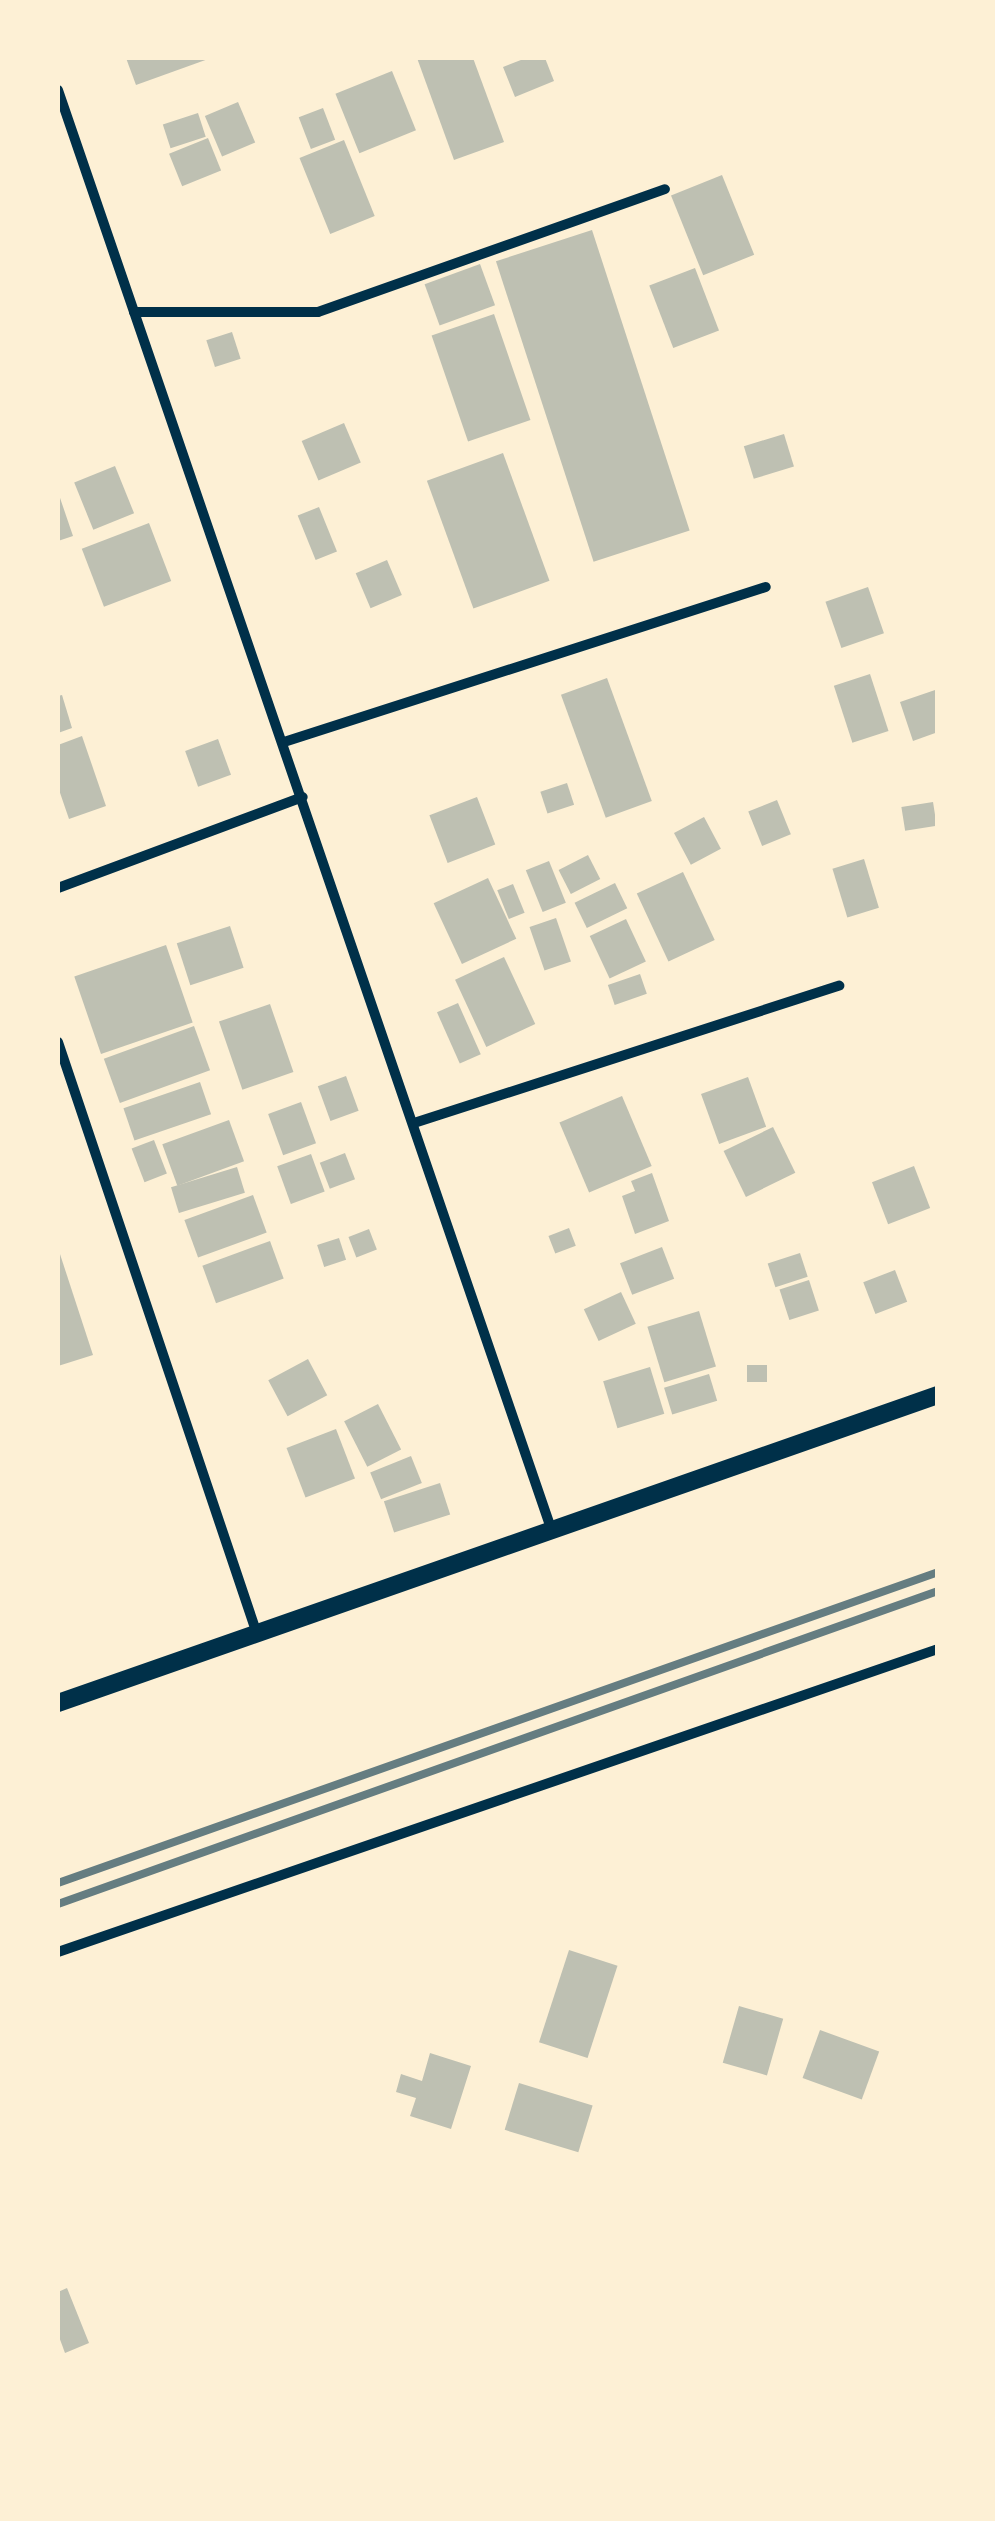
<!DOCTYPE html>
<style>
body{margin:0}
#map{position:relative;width:995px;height:2521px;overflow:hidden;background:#fdf0d5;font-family:"Fira Sans",sans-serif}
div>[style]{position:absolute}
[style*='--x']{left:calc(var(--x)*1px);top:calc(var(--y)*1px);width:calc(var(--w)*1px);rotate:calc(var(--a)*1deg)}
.building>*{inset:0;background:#bec0b2;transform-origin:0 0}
.minor>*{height:10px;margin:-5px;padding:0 5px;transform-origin:5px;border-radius:5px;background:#003049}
.tertiary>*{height:18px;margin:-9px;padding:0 9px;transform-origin:9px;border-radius:9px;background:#003049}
.rail>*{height:8px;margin:-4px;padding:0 4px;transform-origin:4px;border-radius:4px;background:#657d81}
span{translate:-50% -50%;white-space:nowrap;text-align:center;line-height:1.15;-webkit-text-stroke:10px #fdf0d5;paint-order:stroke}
.frame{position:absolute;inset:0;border:60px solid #fdf0d5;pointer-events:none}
</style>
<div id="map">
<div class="building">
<i style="clip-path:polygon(126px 58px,211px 58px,136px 85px)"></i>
<i style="clip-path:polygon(417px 58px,473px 58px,504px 142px,454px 160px)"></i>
<i style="clip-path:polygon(526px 58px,545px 58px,554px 81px,515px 97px,503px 67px)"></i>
<i style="left:392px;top:71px;width:64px;height:61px;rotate:68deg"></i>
<i style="left:238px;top:102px;width:44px;height:36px;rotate:67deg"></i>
<i style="left:323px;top:108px;width:34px;height:26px;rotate:69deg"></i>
<i style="left:198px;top:113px;width:25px;height:37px;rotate:72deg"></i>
<i style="left:208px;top:138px;width:35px;height:42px;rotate:68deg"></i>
<i style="left:344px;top:140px;width:82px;height:48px;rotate:68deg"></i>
<i style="left:722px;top:175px;width:86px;height:55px;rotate:68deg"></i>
<i style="left:592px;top:230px;width:316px;height:101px;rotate:72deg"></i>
<i style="left:480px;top:264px;width:44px;height:59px;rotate:70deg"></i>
<i style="left:695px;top:268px;width:67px;height:49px;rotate:69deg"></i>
<i style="left:494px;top:314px;width:112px;height:66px;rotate:71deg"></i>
<i style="left:232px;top:332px;width:28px;height:27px;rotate:72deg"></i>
<i style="left:344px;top:423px;width:43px;height:46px;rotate:67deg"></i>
<i style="left:784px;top:434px;width:34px;height:42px;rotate:73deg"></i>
<i style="left:503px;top:453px;width:136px;height:81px;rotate:70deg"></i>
<i style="left:115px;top:466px;width:51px;height:44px;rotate:68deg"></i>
<i style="clip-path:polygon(58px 492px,73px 536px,58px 541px)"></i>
<i style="left:319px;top:507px;width:48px;height:23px;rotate:68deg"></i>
<i style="left:149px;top:523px;width:62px;height:72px;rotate:69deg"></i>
<i style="left:387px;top:560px;width:38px;height:34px;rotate:67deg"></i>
<i style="left:868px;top:587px;width:49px;height:45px;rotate:71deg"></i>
<i style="left:870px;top:674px;width:60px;height:38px;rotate:72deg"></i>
<i style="left:607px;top:678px;width:131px;height:49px;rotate:70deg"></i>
<i style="clip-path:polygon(938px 689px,938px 732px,913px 741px,900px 702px)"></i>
<i style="clip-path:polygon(62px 695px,72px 728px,58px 733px,58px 696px)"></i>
<i style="clip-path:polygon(82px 736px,106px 806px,69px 819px,58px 787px,58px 745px)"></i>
<i style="left:218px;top:739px;width:38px;height:35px;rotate:70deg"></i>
<i style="left:567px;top:783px;width:23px;height:28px;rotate:72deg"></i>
<i style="left:477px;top:797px;width:51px;height:51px;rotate:69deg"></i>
<i style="left:777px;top:800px;width:37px;height:31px;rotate:68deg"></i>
<i style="left:933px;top:802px;width:24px;height:32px;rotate:81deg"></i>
<i style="left:704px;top:817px;width:36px;height:34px;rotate:62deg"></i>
<i style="left:588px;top:855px;width:27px;height:33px;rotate:63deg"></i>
<i style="left:864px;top:859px;width:51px;height:33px;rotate:73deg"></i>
<i style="left:549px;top:861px;width:45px;height:25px;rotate:68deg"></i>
<i style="left:683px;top:872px;width:75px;height:51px;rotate:65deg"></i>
<i style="left:488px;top:878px;width:67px;height:60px;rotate:65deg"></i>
<i style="left:615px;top:883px;width:28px;height:45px;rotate:64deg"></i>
<i style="left:513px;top:884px;width:31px;height:17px;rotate:68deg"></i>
<i style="left:556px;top:918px;width:46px;height:28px;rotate:71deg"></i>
<i style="left:626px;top:919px;width:47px;height:40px;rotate:65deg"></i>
<i style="left:230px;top:926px;width:44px;height:56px;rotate:72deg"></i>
<i style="left:166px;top:945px;width:82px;height:97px;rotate:71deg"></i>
<i style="left:504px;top:957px;width:74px;height:54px;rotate:65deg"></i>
<i style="left:640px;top:974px;width:21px;height:34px;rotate:71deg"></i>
<i style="left:458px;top:1003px;width:56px;height:23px;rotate:66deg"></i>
<i style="left:270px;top:1004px;width:72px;height:54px;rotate:71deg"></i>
<i style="left:194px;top:1026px;width:47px;height:96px;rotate:70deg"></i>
<i style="left:346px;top:1076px;width:37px;height:30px;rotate:70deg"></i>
<i style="left:748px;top:1077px;width:53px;height:50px;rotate:70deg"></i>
<i style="left:200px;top:1082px;width:34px;height:81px;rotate:71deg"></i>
<i style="left:622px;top:1096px;width:76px;height:68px;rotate:67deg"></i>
<i style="left:301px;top:1102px;width:44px;height:35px;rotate:70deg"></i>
<i style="left:229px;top:1120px;width:44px;height:71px;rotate:70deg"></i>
<i style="left:773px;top:1127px;width:51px;height:55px;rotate:64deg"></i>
<i style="left:154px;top:1140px;width:36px;height:24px;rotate:69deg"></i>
<i style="left:345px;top:1153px;width:28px;height:27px;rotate:69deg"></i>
<i style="left:311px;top:1154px;width:40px;height:36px;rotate:70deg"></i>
<i style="left:914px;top:1166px;width:45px;height:45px;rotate:69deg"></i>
<i style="left:237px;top:1167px;width:27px;height:69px;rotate:73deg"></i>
<i style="clip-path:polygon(652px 1173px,669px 1221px,635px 1234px,622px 1196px,635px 1191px,631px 1181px)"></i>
<i style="left:253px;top:1195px;width:40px;height:73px;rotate:70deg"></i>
<i style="left:569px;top:1228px;width:19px;height:22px;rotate:69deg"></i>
<i style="left:369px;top:1229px;width:22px;height:22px;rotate:69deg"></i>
<i style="left:339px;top:1238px;width:23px;height:23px;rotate:72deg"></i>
<i style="left:270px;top:1241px;width:40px;height:72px;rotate:70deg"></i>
<i style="left:662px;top:1247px;width:34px;height:45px;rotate:69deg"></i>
<i style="clip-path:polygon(58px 1248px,93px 1355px,58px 1366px)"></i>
<i style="left:800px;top:1253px;width:25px;height:34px;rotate:72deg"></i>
<i style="left:895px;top:1270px;width:34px;height:34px;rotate:69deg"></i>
<i style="left:809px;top:1280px;width:32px;height:31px;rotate:72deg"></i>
<i style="left:621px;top:1292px;width:35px;height:41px;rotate:65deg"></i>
<i style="left:699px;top:1311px;width:58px;height:54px;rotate:73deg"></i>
<i style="left:308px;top:1359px;width:41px;height:45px;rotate:62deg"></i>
<i style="left:747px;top:1365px;width:20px;height:17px"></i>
<i style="left:650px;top:1367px;width:49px;height:49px;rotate:73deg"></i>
<i style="left:709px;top:1374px;width:28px;height:47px;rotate:73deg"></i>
<i style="left:378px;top:1404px;width:51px;height:38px;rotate:63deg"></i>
<i style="left:336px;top:1429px;width:53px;height:53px;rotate:69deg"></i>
<i style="left:411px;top:1456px;width:29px;height:44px;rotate:68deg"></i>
<i style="left:440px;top:1483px;width:33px;height:59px;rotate:72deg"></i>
<i style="left:569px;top:1950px;width:51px;height:97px;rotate:18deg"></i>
<i style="left:739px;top:2006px;width:46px;height:59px;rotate:16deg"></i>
<i style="left:820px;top:2030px;width:63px;height:51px;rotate:20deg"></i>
<i style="clip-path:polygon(430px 2053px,471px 2066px,451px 2129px,410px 2116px,416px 2098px,396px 2092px,401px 2074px,422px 2081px)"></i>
<i style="left:519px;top:2083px;width:77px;height:49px;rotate:17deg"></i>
<i style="clip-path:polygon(67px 2288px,89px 2343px,65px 2353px,58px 2334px,58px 2292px)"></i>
</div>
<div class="minor">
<i style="--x:58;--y:90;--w:1523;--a:71.08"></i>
<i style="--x:134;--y:312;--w:184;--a:0"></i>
<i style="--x:318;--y:312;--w:368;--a:-19.5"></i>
<i style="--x:284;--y:742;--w:506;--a:-17.83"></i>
<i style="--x:58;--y:888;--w:261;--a:-20.4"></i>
<i style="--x:58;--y:1042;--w:625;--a:71.42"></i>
<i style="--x:414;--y:1123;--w:447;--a:-17.9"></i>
<i style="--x:58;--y:1952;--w:931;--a:-19"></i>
</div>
<div class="tertiary">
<i style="--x:58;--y:1703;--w:932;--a:-19.29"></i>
</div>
<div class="rail">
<i style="--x:58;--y:1883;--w:933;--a:-19.46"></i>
<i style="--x:58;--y:1904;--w:934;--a:-19.58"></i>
</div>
<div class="frame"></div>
</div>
